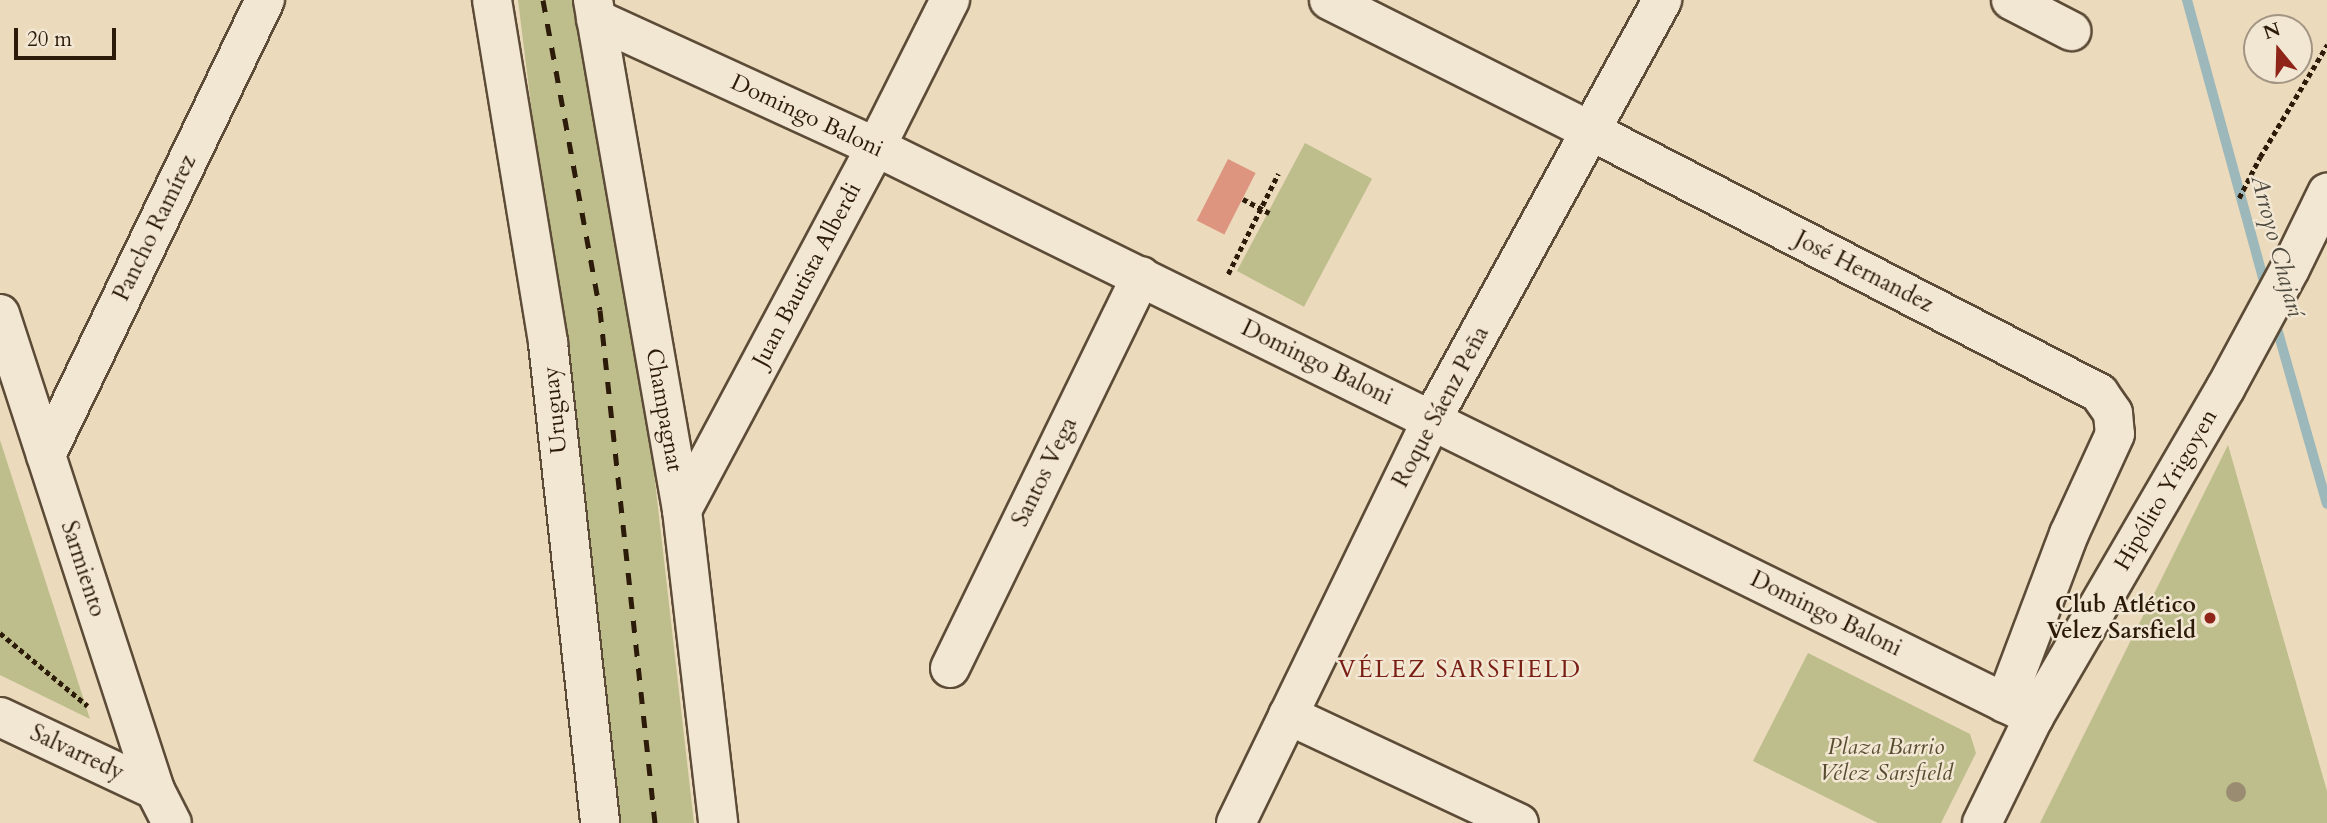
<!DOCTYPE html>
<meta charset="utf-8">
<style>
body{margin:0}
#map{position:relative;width:2327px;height:823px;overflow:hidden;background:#ebdabc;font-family:Cardo,serif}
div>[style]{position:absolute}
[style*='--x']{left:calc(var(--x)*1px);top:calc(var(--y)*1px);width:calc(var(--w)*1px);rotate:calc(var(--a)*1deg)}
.green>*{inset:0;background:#bebd8c;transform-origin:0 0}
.stream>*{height:10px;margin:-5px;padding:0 5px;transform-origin:5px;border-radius:5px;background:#9db8bb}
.building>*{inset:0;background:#de957f;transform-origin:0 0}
.path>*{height:4.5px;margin-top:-2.25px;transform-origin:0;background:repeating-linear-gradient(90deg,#2d1b0a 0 5px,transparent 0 8.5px)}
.roads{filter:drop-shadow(2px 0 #5c4b36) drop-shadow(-2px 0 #5c4b36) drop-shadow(0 2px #5c4b36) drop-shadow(0 -2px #5c4b36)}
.street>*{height:38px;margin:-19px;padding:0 19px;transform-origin:19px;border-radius:19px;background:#f2e7d3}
.secondary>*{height:38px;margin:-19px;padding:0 19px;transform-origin:19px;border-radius:19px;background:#f2e7d3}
.rail>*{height:5px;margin-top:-2.5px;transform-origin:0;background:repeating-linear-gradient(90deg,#2d1b0a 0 12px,transparent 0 24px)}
.trees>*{width:20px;height:20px;margin:-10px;border-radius:50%;background:#9a8c70}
.dots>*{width:19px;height:19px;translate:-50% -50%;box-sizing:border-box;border:4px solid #f2e7d3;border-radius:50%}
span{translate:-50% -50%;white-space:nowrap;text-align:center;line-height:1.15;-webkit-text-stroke:5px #f2e7d3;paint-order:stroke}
.street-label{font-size:23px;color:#2d1b0a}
.poi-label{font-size:23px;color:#2d1b0a;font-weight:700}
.right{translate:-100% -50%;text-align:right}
.park-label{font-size:23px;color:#584c31;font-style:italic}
.water-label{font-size:24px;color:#4f4a3f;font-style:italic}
.neighbourhood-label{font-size:24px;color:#7a1f14;letter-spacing:2px}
.north{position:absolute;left:2243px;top:14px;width:70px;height:70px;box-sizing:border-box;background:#f2e7d3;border:2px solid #a39583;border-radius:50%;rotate:341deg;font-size:19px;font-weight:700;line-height:28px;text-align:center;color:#2d1b0a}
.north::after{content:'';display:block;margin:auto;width:24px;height:32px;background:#8f2418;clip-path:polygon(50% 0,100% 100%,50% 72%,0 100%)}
.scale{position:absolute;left:14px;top:28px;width:102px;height:32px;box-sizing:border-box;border:4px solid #2d1b0a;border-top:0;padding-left:9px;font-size:21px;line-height:24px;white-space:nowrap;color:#2d1b0a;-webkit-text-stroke:5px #f2e7d3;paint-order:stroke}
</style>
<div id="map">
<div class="green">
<i style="clip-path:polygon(518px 0,593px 0,634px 297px,694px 823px,615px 823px,568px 404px)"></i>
<i style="left:1305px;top:143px;width:76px;height:145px;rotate:28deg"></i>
<i style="clip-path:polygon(0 440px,90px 719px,0 675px)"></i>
<i style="clip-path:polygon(2228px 445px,2327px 791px,2327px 823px,2040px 823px)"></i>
<i style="clip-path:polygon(1808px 653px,1970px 734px,1976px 753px,1941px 823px,1878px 823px,1753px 761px)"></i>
</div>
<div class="stream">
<i style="--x:2187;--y:0;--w:304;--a:74.7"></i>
<i style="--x:2274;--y:318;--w:193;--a:74.1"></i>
</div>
<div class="building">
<i style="left:1228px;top:159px;width:31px;height:69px;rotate:27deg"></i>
</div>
<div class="path">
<i style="--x:2239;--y:198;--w:46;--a:-62.9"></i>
<i style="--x:2260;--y:157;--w:131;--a:-59.1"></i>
<i style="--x:1243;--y:199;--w:30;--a:28"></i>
<i style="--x:1228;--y:274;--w:112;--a:-63.4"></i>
<i style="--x:0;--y:633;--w:114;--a:39.7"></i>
</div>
<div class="roads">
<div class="street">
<i style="--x:492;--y:0;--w:348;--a:80.7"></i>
<i style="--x:548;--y:343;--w:483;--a:83.8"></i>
<i style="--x:1329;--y:0;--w:293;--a:26.6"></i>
<i style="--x:1591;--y:131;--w:572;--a:27.28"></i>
<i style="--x:2099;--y:393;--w:24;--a:55"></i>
<i style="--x:2113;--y:413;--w:21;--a:85"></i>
<i style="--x:2115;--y:434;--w:110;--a:114.7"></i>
<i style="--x:2069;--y:534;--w:181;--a:110.7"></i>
<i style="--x:2011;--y:0;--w:68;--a:27.3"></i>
<i style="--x:596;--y:19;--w:308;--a:24.6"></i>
<i style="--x:876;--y:147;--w:1291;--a:26.21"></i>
<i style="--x:682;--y:510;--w:412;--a:-61.9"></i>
<i style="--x:876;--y:147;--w:165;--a:-63.3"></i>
<i style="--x:950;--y:668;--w:436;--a:-64"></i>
<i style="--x:1288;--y:715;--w:255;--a:25.1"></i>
<i style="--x:0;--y:717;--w:171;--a:25.2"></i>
<i style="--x:1236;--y:823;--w:449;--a:-64.1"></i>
<i style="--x:1432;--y:419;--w:478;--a:-61.2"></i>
<i style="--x:1982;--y:823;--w:118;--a:-63.9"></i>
<i style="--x:2034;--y:717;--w:380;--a:-59.8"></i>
<i style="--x:2225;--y:389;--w:136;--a:-61.6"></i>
<i style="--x:2290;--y:269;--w:85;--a:-64"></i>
</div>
<div class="secondary">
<i style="--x:593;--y:0;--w:518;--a:80.1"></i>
<i style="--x:682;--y:510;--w:315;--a:83.4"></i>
<i style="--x:0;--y:314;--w:501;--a:71.96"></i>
<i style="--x:155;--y:790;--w:37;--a:63"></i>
<i style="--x:46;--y:455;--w:505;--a:-64.3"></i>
</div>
</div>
<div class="rail">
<i style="--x:543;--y:0;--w:315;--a:79.6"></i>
<i style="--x:600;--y:310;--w:516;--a:83.88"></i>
</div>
<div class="trees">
<i style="left:2236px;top:792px"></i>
</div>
<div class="dots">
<i style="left:2210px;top:618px;background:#8f2418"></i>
</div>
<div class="street-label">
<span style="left:807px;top:116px;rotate:25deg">Domingo Baloni</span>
<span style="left:155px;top:228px;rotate:-64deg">Pancho Ramírez</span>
<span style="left:1864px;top:272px;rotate:27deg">José Hernandez</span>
<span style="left:807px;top:275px;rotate:-62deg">Juan Bautista Alberdi</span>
<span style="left:1317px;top:363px;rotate:26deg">Domingo Baloni</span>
<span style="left:1441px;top:407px;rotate:-62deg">Roque Sáenz Peña</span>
<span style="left:555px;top:410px;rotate:-96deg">Uruguay</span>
<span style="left:664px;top:410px;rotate:80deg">Champagnat</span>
<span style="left:1045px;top:472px;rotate:-64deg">Santos Vega</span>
<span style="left:2166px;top:490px;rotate:-60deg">Hipólito Yrigoyen</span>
<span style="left:83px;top:569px;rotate:72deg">Sarmiento</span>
<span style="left:1826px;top:614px;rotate:26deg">Domingo Baloni</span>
<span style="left:77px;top:753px;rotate:25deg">Salvarredy</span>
</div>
<div class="poi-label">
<span class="right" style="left:2196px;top:618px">Club Atlético<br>Velez Sarsfield</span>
</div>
<div class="park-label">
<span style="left:1886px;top:760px">Plaza Barrio<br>Vélez Sarsfield</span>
</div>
<div class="water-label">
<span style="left:2277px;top:246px;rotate:75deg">Arroyo Chajarí</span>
</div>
<div class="neighbourhood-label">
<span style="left:1460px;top:670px">VÉLEZ SARSFIELD</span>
</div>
<div class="north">N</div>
<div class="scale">20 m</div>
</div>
